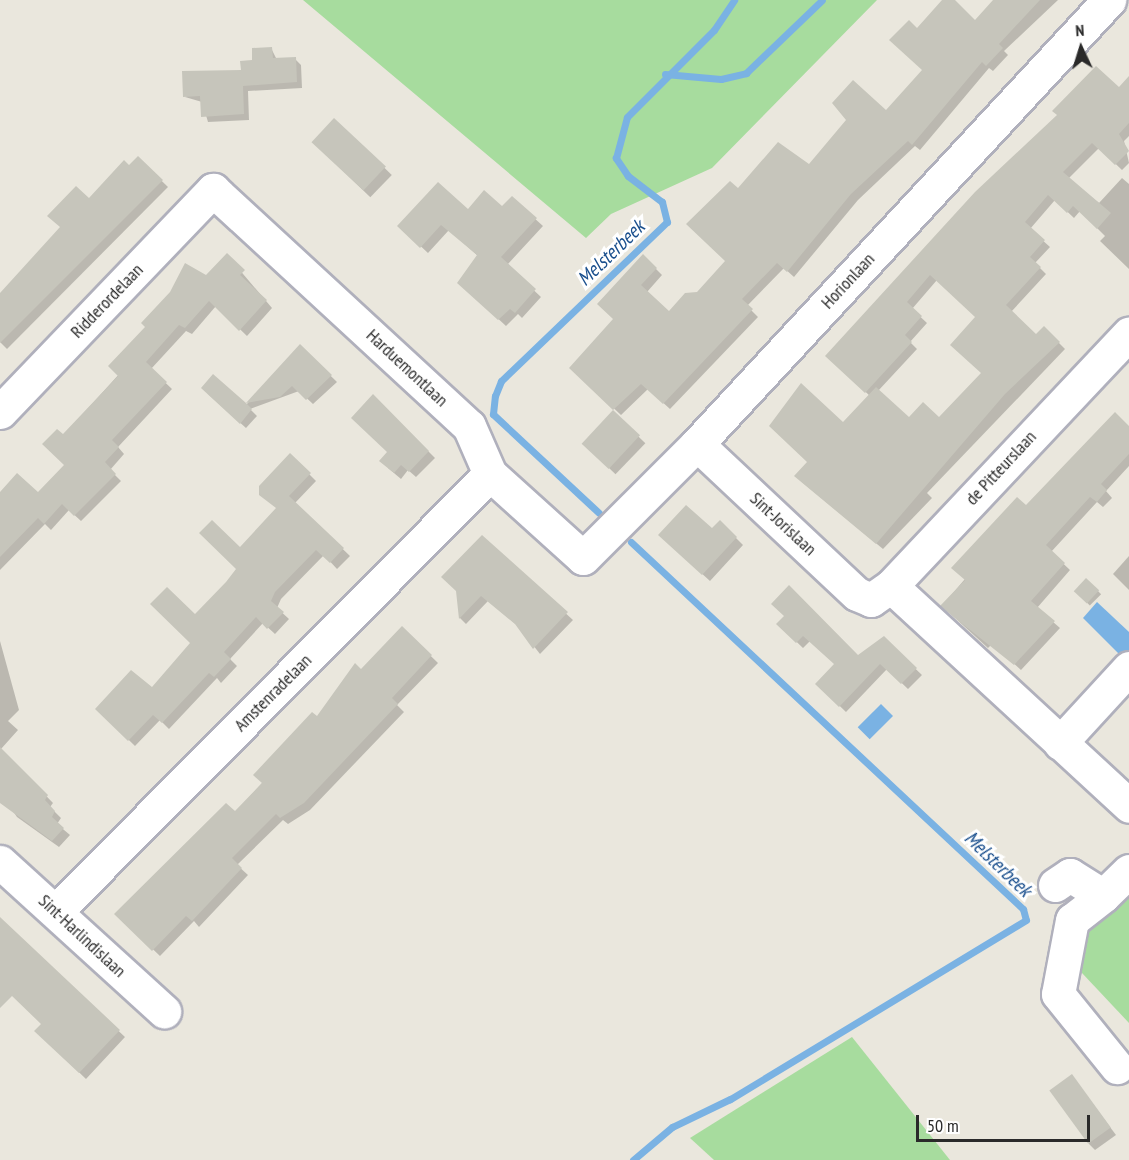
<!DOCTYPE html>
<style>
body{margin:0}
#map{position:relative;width:1129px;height:1160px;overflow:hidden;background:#eae7dd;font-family:"PT Sans Narrow",sans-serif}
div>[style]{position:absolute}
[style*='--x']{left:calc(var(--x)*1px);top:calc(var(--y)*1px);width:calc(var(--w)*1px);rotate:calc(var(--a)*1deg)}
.green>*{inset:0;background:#a7dc9e}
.water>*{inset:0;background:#7ab2e3;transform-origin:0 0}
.shadow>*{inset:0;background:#0003;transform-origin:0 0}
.stream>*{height:7px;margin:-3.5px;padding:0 3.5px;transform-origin:3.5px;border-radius:3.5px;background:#7ab2e3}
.building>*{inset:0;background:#c6c5bb;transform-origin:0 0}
.roads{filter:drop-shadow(2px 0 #b0b0bc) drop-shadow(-2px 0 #b0b0bc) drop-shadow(0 2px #b0b0bc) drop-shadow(0 -2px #b0b0bc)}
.minor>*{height:33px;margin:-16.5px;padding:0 16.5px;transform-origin:16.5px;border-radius:16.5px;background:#fff}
span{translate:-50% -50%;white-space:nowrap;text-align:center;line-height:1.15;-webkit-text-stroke:6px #fff;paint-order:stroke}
.street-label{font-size:18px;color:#2a2a2a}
.water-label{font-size:20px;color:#1a4f8d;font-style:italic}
.north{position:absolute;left:1051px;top:18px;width:60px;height:60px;-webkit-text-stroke:4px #fff;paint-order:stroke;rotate:356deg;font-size:16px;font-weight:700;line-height:24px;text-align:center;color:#2a2a2a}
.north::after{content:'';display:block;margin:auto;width:21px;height:27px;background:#2a2a2a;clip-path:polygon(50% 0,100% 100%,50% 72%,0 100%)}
.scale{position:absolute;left:916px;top:1115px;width:174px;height:27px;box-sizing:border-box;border:3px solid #2a2a2a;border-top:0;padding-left:8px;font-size:18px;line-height:21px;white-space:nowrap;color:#2a2a2a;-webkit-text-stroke:4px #fff;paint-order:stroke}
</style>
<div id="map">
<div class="green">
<i style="clip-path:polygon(303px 0,877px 0,712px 168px,611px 214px,586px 238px)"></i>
<i style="clip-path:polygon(1129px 891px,1129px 1023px,1082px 973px,1080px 946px,1086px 918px)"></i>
<i style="clip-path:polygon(852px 1037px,950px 1160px,714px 1160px,690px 1138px)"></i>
</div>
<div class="water">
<i style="clip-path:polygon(1097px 602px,1129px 632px,1129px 664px,1083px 618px)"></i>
<i style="left:881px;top:704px;width:17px;height:33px;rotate:45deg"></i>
</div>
<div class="shadow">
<i style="clip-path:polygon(945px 0,952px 0,975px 22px,995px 0,1058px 0,1004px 51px,1008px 55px,993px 71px,989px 68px,920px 150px,915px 146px,858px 200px,794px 277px,784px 268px,747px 306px,758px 317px,670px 409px,648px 389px,621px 415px,571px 368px,615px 319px,599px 304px,643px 256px,662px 275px,647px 292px,669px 313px,698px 293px,727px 261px,738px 191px,809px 166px,886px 112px,924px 70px,917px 30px)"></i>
<i style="clip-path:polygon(271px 48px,277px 60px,295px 59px,301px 65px,302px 88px,248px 91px,249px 120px,208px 122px,202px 102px,185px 97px,242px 71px)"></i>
<i style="clip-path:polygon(evenodd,1129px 79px,1129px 136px,1124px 141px,1129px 163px,1122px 170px,1099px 148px,1068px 179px,1099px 203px,1122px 178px,1129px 184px,1129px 269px,1100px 241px,1105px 236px,1080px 211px,1074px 218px,1055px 200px,1030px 229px,1050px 247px,1035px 263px,1046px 274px,1011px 312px,1036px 336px,1044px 328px,1065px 349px,927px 493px,932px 498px,883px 549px,802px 482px,870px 396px,827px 356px,1129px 79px,937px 280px,977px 317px,983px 374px,939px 419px,909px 419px,878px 391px,917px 349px,910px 342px,927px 323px,912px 309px,937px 280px)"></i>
<i style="left:335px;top:120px;width:79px;height:31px;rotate:44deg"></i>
<i style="clip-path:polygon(138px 158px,168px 187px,7px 349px,0 342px,0 297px,89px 200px)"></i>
<i style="clip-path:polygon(512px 198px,543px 226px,507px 265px,541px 297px,522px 318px,518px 314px,506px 326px,466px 289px,478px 256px,449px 230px,428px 253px,399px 226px,502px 208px)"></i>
<i style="clip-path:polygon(227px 255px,272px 308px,247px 336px,216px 306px,192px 334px,186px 331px,151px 369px,172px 389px,118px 447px,124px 454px,110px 470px,121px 481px,81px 521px,69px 510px,51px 530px,45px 524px,0 570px,0 492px,38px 494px,66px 465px,63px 436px)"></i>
<i style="clip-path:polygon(300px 346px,337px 382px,313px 404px,299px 391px,250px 409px,257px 416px,246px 428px,208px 394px,246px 405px)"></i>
<i style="clip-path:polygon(373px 396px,435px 458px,416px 477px,408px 470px,401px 479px,388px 468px,389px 452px)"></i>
<i style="left:613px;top:412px;width:45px;height:43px;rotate:44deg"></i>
<i style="clip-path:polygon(1129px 428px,1129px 466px,1106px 491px,1112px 498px,1103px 507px,1097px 502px,1051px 552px,1070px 570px,1037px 608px,1060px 628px,1021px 670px,992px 644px,988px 648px,942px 606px,1026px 507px)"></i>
<i style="clip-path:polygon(290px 455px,316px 481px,295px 503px,350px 556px,337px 569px,324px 555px,281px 599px,277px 608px,289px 619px,275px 634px,263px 623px,230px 659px,237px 666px,221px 683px,217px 678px,169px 729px,160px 720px,135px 746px,97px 709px,152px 690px,192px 643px,195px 616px,227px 583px,238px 569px,240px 550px,278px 509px)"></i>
<i style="clip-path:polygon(720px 522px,743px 545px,710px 581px,667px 542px,712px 530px)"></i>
<i style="clip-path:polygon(482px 537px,573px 620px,540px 654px,518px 626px,488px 601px,466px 624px,460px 618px,457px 591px)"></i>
<i style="clip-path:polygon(1129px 556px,1129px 590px,1113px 574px)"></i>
<i style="left:1087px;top:580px;width:20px;height:16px;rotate:45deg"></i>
<i style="clip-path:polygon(778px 624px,857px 657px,883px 638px,922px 675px,908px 689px,887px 669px,846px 712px,817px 684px,836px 664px,810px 641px,803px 648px)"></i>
<i style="clip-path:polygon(402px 628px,438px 663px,397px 705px,404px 712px,310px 810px,288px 824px,283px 820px,237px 865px,248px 875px,199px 927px,194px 921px,160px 956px,116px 914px,235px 813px)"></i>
<i style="clip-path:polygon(0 641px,19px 710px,8px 721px,18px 730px,1px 749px,53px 803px,50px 807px,61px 818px,57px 824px,70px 835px,59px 847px,17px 817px,0 792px)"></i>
<i style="clip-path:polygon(0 920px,125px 1037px,86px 1079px,36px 1031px,43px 1024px,0 983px)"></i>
<i style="clip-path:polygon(1072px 1076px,1116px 1135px,1095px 1150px,1089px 1144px)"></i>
</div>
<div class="stream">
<i style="--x:665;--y:74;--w:56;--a:5.1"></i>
<i style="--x:721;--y:79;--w:26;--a:-13"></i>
<i style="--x:746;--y:73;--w:105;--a:-43.8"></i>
<i style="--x:599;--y:513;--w:145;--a:-137"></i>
<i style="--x:493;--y:414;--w:18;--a:-84"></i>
<i style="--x:495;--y:396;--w:16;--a:-68"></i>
<i style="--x:501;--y:381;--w:230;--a:-43.8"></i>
<i style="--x:667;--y:222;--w:21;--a:-104"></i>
<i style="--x:662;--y:202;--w:43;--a:-142.6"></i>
<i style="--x:628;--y:176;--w:22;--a:-124"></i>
<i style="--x:616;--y:158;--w:42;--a:-75"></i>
<i style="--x:627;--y:117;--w:123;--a:-45"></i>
<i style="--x:714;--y:30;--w:36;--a:-56"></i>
<i style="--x:631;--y:542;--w:537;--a:43.11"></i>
<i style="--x:1023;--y:909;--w:11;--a:75"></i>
<i style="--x:1026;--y:920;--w:346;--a:148.8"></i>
<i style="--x:730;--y:1099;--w:64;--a:154.2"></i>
<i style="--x:672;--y:1127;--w:51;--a:139.8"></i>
</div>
<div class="building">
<i style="clip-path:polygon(942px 0,955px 0,975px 20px,993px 0,1040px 0,999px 44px,1003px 48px,986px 66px,982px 62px,912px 145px,908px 141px,851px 194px,787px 272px,777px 263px,742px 299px,753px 309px,663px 404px,641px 384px,613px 410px,569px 368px,613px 319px,597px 304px,643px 254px,657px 268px,641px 285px,669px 311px,685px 293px,697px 292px,725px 261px,686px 224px,730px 181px,738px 188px,778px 142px,809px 164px,846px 120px,832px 103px,853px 80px,886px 110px,922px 70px,889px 40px,909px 20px,917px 28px)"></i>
<i style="clip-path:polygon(272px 47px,273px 58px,296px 57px,297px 82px,243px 86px,244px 114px,201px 117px,200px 96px,183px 97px,182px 71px,241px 70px,240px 61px,252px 60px,252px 48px)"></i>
<i style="clip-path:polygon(1096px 66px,1119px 87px,1129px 76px,1129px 123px,1119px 134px,1129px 151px,1115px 165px,1092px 143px,1063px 172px,1111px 213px,1097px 229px,1073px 206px,1067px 213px,1048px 195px,1025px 222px,1045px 240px,1030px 257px,1041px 267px,1006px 305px,1036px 334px,1044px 326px,1060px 342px,1005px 394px,876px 544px,794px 476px,807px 462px,769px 426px,801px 383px,843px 422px,876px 387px,909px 417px,923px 402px,939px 417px,981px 373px,950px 345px,975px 317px,930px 275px,907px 302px,922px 316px,905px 335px,912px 342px,865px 393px,825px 356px,975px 192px,1057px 115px,1052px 111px)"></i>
<i style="left:334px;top:118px;width:71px;height:33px;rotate:43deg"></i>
<i style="clip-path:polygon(138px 156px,163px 180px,0 343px,0 293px,60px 227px,47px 216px,76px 186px,89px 198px,124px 160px,129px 165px)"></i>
<i style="clip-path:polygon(438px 182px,468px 209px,484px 190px,502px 206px,512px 196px,537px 218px,501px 257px,536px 289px,515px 313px,510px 309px,498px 320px,457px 283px,477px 255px,441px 225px,420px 248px,397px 226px)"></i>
<i style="clip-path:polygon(227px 253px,245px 270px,240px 275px,267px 300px,239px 331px,209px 301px,185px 328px,179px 325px,146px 362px,167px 382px,112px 440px,119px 447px,105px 462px,116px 474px,74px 516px,62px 504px,44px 524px,38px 518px,0 557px,0 492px,17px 473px,38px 492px,64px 465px,42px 444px,57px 429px,63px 434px,118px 376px,108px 366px,145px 327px,141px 323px,170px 292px,185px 263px,206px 275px)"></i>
<i style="clip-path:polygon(300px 344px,332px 375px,306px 400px,292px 386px,280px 397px,246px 403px,252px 409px,240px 424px,201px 388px,213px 374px,246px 403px)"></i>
<i style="clip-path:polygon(373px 394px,429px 451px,409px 472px,401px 465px,394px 473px,379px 461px,387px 452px,351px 418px)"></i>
<i style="left:613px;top:410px;width:37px;height:46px;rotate:43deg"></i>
<i style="clip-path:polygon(1115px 412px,1129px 426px,1129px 454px,1101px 484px,1107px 490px,1097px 502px,1090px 497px,1046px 545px,1065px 563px,1031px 601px,1055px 621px,1014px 665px,940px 606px,965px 580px,951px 568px,1017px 497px,1026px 505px)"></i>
<i style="clip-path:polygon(290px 453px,311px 473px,289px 496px,344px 548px,330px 563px,316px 550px,275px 592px,271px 601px,284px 612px,267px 629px,256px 617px,224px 652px,231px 659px,214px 677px,209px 673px,162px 723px,153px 715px,128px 741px,95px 709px,131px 670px,152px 687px,190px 643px,150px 604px,167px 587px,195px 614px,226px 582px,236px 569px,199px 533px,212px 520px,240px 547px,276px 508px,259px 495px,259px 486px)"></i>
<i style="clip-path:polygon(686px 505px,712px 528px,720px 520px,737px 537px,702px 575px,658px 535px)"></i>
<i style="clip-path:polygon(482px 535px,568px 612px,533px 649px,515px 624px,481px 596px,459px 619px,456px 591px,441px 577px)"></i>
<i style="left:1086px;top:578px;width:18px;height:18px;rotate:43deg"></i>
<i style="clip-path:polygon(789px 585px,858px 655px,884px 636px,917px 668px,901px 684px,880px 664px,839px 707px,815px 684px,834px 664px,803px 636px,796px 643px,776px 624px,784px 616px,771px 604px)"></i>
<i style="clip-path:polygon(402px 626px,432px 655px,392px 698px,398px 704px,304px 803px,280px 818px,276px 814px,232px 858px,242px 868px,192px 921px,186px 916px,152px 951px,114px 914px,226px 803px,235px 811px,262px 783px,253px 775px,312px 712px,317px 716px,355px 663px,361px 669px)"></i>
<i style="clip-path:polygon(0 747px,48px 795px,45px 800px,55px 811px,52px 817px,64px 828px,52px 841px,0 803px)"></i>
<i style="clip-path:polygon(0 917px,120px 1030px,79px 1073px,34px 1031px,41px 1024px,12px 996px,0 1008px)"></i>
<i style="left:1072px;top:1074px;width:66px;height:28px;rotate:54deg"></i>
</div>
<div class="roads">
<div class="minor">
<i style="--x:0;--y:412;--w:308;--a:-46.2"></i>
<i style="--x:213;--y:190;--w:348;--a:42.7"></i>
<i style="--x:469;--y:426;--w:52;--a:66.4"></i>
<i style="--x:490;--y:474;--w:125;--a:42.1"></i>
<i style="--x:583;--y:558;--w:161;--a:-45"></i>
<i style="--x:697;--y:444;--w:606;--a:-47.14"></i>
<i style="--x:697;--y:444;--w:219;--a:43.2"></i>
<i style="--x:857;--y:594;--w:15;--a:23"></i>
<i style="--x:871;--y:600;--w:24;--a:-35"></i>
<i style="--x:891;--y:586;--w:347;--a:-46.7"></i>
<i style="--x:891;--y:586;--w:324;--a:42.7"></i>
<i style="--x:1060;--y:743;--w:102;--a:-47.4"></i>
<i style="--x:0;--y:862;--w:222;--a:42.3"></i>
<i style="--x:1055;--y:885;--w:18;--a:-34"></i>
<i style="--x:1070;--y:875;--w:39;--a:32"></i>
<i style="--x:1103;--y:896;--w:36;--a:-44"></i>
<i style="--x:1103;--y:896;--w:39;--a:142"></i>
<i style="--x:1072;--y:920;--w:75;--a:100.7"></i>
<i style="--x:1058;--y:994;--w:94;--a:51.1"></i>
<i style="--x:56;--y:911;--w:616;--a:-45.2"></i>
</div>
</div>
<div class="street-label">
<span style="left:848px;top:281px;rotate:-47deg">Horionlaan</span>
<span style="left:107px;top:301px;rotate:-46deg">Ridderordelaan</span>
<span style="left:407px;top:368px;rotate:43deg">Harduemontlaan</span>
<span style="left:1001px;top:468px;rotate:-47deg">de Pitteurslaan</span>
<span style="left:783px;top:524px;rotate:43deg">Sint-Jorislaan</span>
<span style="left:273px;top:693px;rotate:-45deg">Amstenradelaan</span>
<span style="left:82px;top:936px;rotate:43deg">Sint-Harlindislaan</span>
</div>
<div class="water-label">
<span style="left:611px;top:253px;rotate:-44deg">Melsterbeek</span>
<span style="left:998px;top:864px;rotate:44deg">Melsterbeek</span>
</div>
<div class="north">N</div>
<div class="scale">50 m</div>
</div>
